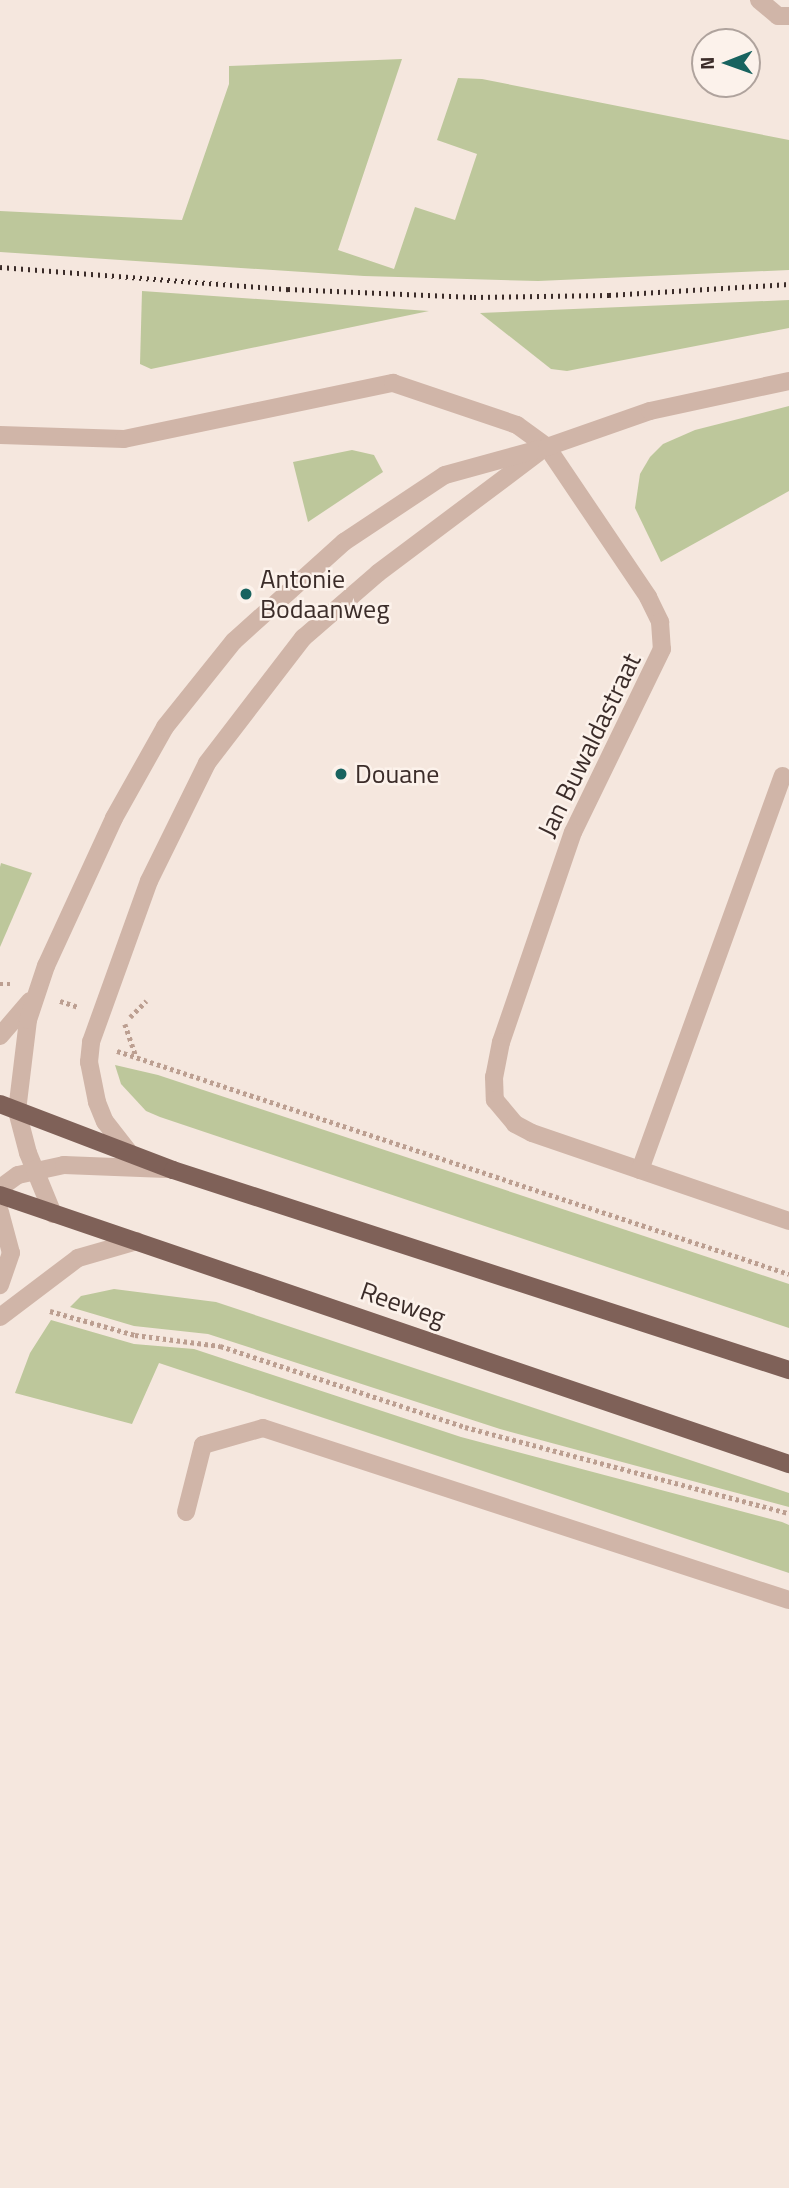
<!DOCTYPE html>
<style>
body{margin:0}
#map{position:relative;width:789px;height:2188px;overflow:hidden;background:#f5e7de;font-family:"Titillium Web",sans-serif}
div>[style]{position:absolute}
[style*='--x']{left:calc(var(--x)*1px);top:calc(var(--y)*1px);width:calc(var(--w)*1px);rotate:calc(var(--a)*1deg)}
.green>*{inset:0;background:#bdc79b}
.path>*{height:4.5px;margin-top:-2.25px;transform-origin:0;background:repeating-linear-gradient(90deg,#bc9f91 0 3.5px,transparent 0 7px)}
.minor>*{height:18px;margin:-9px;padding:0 9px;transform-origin:9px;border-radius:9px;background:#d0b5a8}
.major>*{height:18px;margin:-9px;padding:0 9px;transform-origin:9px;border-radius:9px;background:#7f6158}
.rail>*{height:5px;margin-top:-2.5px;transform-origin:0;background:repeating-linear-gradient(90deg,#3b2c29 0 2px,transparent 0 7px)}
.dots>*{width:19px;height:19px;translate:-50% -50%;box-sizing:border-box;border:4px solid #fcf2eb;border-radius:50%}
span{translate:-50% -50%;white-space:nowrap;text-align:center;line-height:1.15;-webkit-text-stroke:5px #fcf2eb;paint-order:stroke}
.poi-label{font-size:26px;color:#3b2c29}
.left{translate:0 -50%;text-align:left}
.street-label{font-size:26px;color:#3b2c29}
.north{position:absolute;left:691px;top:28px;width:70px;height:70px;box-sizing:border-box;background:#fcf2eb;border:2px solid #afa39d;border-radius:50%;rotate:269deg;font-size:19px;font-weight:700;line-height:28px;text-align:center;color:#3b2c29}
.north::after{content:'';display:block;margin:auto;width:24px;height:32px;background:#18635f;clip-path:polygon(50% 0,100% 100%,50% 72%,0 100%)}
</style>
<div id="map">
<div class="green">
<i style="clip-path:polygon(402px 59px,338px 250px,394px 269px,415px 207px,455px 220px,477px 154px,437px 140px,458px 78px,482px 79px,789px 140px,789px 270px,538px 281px,364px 276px,0 252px,0 211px,182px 220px,229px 84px,229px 66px)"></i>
<i style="clip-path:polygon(142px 291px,429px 311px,151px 369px,140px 364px)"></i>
<i style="clip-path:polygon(789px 300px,789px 328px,567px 371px,551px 369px,480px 313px)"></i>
<i style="clip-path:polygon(789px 406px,789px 491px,661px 562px,635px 508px,640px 474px,650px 457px,663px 444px,695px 430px)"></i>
<i style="clip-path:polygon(352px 450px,374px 455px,383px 472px,308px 522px,293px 462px)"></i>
<i style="clip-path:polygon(1px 863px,32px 873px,0 947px,0 867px)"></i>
<i style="clip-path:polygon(115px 1065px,158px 1075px,789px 1284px,789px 1328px,160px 1117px,146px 1111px,121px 1084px)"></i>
<i style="clip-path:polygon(114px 1289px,216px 1302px,789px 1493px,789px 1507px,500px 1429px,208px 1334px,134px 1326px,70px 1307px,81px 1296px)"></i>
<i style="clip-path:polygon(51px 1320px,134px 1344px,194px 1349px,461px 1437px,782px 1522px,789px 1525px,789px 1573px,159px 1363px,132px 1424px,15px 1393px,30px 1353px)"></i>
</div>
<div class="path">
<i style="--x:0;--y:984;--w:12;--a:0"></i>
<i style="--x:60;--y:1001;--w:19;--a:18"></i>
<i style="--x:130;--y:1017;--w:23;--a:-45"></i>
<i style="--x:125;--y:1024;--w:34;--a:71"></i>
<i style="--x:117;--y:1051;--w:708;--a:18.36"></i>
<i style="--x:50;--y:1311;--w:88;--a:15.8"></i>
<i style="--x:135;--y:1335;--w:86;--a:7.4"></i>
<i style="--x:220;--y:1346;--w:258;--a:18.3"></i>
<i style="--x:465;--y:1427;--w:335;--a:14.9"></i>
</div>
<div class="minor">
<i style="--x:759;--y:0;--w:25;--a:40"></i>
<i style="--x:778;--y:16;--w:11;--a:0"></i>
<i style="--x:0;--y:435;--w:124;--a:1.8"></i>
<i style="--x:124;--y:439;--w:275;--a:-11.8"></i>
<i style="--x:393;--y:383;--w:131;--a:18.7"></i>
<i style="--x:517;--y:425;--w:37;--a:36"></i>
<i style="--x:547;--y:447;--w:181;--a:56"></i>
<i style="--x:648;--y:597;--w:28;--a:64"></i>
<i style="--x:660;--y:622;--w:27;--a:86"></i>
<i style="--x:662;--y:649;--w:203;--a:115.9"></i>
<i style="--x:573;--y:832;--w:222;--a:108.9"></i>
<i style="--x:501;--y:1042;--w:36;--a:101"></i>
<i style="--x:494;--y:1077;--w:23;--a:88"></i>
<i style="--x:495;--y:1100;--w:31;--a:50"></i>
<i style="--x:515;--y:1124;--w:19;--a:28"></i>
<i style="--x:532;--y:1133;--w:272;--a:18.9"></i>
<i style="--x:0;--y:1036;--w:46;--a:-49.4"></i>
<i style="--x:128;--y:1151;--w:37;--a:-128"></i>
<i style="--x:105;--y:1122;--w:22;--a:-112"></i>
<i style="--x:97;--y:1102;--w:41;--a:-101.3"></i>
<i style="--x:89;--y:1062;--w:20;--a:-84"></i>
<i style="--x:91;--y:1042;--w:171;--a:-70.2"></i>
<i style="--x:149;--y:881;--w:131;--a:-63.8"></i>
<i style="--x:207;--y:763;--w:158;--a:-52.5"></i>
<i style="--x:303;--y:638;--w:99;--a:-40.9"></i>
<i style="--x:378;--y:573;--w:200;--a:-36.9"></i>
<i style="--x:640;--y:1170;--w:419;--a:-70.1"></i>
<i style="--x:0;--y:1188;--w:22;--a:-36"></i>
<i style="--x:18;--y:1175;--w:47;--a:-12.3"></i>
<i style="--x:64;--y:1165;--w:102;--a:2.2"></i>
<i style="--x:0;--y:1212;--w:42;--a:75"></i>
<i style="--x:11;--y:1253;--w:34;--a:109"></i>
<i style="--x:53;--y:1214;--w:66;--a:-112.3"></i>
<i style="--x:28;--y:1153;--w:43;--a:-104.7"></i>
<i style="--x:17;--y:1111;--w:92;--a:-83.1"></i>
<i style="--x:28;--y:1020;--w:57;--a:-71.6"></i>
<i style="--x:46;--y:966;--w:163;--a:-65.3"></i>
<i style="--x:114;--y:818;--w:104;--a:-60.7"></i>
<i style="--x:165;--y:727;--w:110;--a:-51.3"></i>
<i style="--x:234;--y:641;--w:148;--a:-42"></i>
<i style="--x:344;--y:542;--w:121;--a:-33.6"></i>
<i style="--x:445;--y:475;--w:106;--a:-15.4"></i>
<i style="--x:547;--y:447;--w:109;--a:-19.3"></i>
<i style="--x:650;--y:411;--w:142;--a:-12.2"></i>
<i style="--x:0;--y:1317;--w:98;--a:-37.1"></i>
<i style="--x:78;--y:1258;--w:61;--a:-16.1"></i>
<i style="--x:186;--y:1512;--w:69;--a:-75.8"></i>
<i style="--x:203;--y:1445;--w:62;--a:-15.8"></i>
<i style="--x:263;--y:1428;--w:553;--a:18.11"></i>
</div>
<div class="major">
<i style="--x:0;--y:1104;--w:185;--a:20.9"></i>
<i style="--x:173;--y:1170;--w:648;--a:17.99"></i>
<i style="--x:0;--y:1195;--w:834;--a:18.83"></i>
</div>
<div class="rail">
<i style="--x:0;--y:267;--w:289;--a:4.4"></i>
<i style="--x:288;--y:289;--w:186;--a:2.5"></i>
<i style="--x:474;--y:297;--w:135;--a:-0.8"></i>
<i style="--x:609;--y:295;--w:180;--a:-3.5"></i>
</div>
<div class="dots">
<i style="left:246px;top:594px;background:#18635f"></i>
<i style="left:341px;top:774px;background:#18635f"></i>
</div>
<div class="poi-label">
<span class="left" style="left:260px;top:594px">Antonie<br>Bodaanweg</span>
<span class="left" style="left:355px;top:774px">Douane</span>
</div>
<div class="street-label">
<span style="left:589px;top:745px;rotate:-64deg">Jan Buwaldastraat</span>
<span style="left:403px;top:1304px;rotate:19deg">Reeweg</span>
</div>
<div class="north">N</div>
</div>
